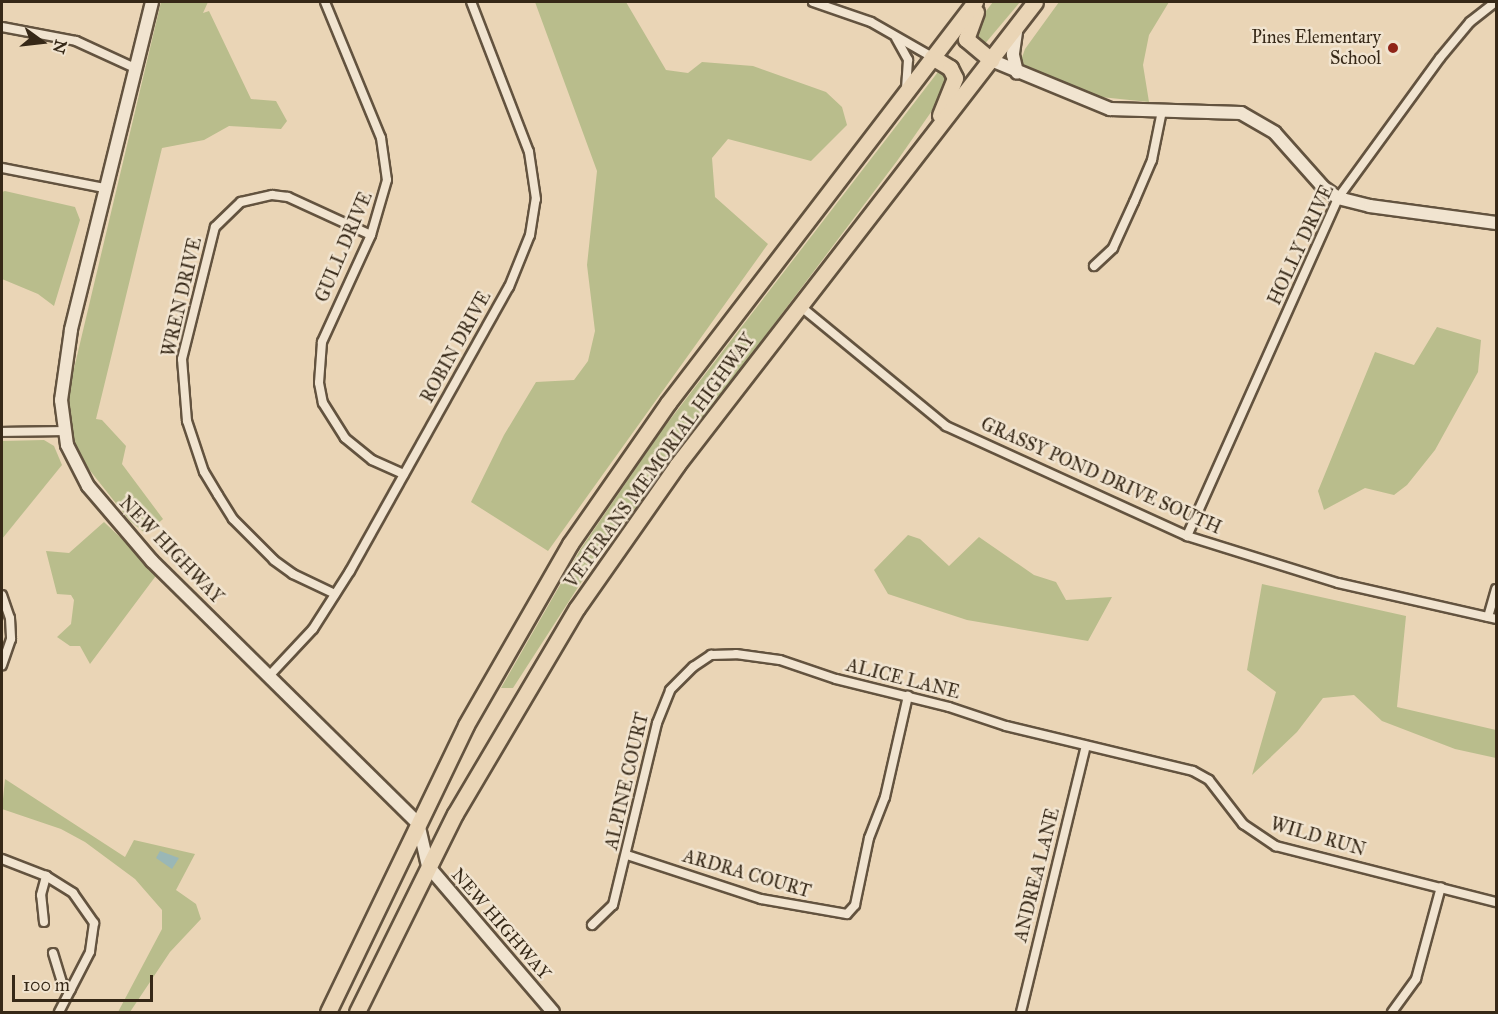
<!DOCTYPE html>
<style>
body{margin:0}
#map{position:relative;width:1498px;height:1014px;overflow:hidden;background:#ead5b6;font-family:"IM FELL Great Primer",serif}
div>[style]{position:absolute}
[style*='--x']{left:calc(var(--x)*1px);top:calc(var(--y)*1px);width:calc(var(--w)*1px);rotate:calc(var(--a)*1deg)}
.green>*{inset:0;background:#b9bd8c}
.water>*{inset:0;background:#9ab7b6}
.roads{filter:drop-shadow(2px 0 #63533f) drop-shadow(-2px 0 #63533f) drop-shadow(0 2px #63533f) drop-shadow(0 -2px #63533f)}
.street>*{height:8px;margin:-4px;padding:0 4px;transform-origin:4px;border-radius:4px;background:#f1e4d0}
.secondary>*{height:12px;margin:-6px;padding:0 6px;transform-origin:6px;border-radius:6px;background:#f1e4d0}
.highway>*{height:15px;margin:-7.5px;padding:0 7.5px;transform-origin:7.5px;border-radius:7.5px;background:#ead5b6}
.dots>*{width:16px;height:16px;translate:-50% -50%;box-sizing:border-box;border:3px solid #f1e4d0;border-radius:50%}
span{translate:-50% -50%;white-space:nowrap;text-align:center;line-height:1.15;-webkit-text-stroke:5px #f1e4d0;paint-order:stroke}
.poi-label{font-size:18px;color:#362817}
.right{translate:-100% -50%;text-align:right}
.street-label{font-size:18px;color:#362817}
.frame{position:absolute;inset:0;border:3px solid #362817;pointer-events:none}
.north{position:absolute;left:12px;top:12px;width:60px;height:60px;-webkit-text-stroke:4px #f1e4d0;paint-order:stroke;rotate:105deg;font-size:16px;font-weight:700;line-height:24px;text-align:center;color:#362817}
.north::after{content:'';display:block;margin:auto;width:21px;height:27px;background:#362817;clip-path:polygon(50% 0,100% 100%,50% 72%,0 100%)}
.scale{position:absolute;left:12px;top:975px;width:141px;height:27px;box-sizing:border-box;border:3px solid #362817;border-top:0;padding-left:8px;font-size:18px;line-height:21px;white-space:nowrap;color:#362817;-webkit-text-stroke:4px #f1e4d0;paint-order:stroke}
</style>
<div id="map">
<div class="green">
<i style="clip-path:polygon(161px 2px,208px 2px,203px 13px,209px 11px,251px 99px,276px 101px,287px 121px,281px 129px,229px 126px,204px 140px,162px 148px,96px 419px,102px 420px,126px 446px,122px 464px,163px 519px,146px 534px,130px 521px,84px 463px,73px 442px,67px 398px)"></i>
<i style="clip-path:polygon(535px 2px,626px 2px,666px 70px,688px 73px,702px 62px,753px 66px,826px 92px,842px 107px,847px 125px,811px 161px,728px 139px,712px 158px,715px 197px,768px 244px,548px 551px,471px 502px,504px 435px,536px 382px,574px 380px,588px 361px,595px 331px,587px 265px,597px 171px)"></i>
<i style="clip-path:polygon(993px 2px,1020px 2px,983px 46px,969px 33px)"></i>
<i style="clip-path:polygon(1059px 2px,1169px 2px,1149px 35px,1143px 65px,1149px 102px,1091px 96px,1020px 63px,1025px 49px)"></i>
<i style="clip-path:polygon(941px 68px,949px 71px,945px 92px,897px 161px,593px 564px,513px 688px,501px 688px,580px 550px,662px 430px)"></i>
<i style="clip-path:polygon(5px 191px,75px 207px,80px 220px,54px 306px,38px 294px,2px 279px,2px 192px)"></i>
<i style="clip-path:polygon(1437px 327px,1481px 340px,1478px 372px,1435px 450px,1407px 485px,1394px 495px,1365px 488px,1324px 510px,1318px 491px,1375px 352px,1414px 365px)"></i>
<i style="clip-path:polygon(44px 440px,54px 446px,62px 465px,2px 539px,2px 441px)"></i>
<i style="clip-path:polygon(104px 522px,158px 573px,90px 664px,80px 646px,70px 646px,57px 637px,71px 624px,74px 600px,71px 595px,57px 594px,46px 551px,69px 553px)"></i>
<i style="clip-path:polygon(908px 535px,920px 539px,949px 566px,979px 537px,1034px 575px,1056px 582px,1066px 600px,1112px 597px,1088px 641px,967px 620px,888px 594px,874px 570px)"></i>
<i style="clip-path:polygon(1262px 584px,1406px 616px,1397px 707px,1496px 730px,1496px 758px,1455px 749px,1382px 721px,1354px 695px,1323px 698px,1297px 732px,1252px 775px,1276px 692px,1247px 670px)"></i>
<i style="clip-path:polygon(5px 779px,125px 857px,134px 840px,195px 854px,176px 890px,196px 904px,201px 919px,170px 952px,130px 1012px,118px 1012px,162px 929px,162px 910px,135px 879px,85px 842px,61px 829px,2px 809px)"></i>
</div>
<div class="water">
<i style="clip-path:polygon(160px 851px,179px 858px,172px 869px,156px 858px)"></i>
</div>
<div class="roads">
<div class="street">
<i style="--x:325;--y:2;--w:147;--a:67.6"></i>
<i style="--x:381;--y:138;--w:42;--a:81.9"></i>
<i style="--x:387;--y:180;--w:57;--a:106.2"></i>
<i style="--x:371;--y:235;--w:118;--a:114.6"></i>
<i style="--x:322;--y:342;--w:41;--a:94.2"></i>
<i style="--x:319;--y:383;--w:20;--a:79"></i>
<i style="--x:323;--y:403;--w:41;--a:57.8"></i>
<i style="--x:345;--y:438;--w:35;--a:39"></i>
<i style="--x:372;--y:460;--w:35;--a:24"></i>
<i style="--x:813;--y:2;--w:61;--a:19"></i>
<i style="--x:871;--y:22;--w:70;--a:29.8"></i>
<i style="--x:2;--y:27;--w:75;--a:10.7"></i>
<i style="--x:76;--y:41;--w:65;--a:24.6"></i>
<i style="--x:896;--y:38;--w:25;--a:61"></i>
<i style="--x:908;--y:60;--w:28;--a:94"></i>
<i style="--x:2;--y:168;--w:104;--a:11.1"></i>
<i style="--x:1094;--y:266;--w:26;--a:-43"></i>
<i style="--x:1113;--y:248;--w:51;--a:-65.5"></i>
<i style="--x:1134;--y:202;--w:46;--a:-66.8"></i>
<i style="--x:1152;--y:160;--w:50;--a:-78.5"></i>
<i style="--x:800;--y:306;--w:189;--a:39.4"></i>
<i style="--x:946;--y:426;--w:265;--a:24.5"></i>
<i style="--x:1187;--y:536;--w:158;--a:17.3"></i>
<i style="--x:1338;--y:583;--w:162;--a:12.8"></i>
<i style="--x:2;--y:432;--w:61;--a:-0.9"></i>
<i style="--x:1187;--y:536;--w:370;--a:-65.9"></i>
<i style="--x:1338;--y:198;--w:173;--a:-53.9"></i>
<i style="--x:1440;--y:58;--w:47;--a:-50.2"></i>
<i style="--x:1470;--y:22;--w:33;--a:-38"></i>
<i style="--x:335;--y:594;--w:47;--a:-154.5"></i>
<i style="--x:293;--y:574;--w:24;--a:-144"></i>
<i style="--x:274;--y:560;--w:58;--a:-135"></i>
<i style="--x:233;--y:519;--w:28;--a:-122"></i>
<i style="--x:218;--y:495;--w:27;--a:-121"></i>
<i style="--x:204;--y:472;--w:54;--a:-108.4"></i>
<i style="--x:187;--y:421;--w:62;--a:-94.6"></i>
<i style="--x:182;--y:359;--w:136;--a:-76"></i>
<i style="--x:215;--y:227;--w:36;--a:-44"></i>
<i style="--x:241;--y:202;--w:32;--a:-13"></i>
<i style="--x:272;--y:195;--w:16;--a:7"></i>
<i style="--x:288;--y:197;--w:91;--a:24.6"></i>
<i style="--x:2;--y:595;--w:24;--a:71"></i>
<i style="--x:10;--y:618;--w:21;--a:87"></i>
<i style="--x:11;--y:639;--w:28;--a:109"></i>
<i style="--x:1488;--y:617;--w:29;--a:-74"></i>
<i style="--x:269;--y:676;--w:64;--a:-46.9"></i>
<i style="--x:313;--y:629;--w:69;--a:-57.5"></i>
<i style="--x:350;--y:571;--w:325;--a:-60.8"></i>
<i style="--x:509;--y:287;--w:56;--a:-68"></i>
<i style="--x:530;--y:235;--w:36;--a:-81"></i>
<i style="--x:536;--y:199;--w:48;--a:-98.5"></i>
<i style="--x:529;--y:152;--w:161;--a:-111.1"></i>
<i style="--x:627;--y:855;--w:141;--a:18.2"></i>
<i style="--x:761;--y:899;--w:87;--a:9.9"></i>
<i style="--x:847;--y:914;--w:12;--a:-48"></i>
<i style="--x:855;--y:905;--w:68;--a:-78.2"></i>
<i style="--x:869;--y:838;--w:44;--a:-68.7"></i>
<i style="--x:885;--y:797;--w:104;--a:-77.2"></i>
<i style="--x:2;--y:859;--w:47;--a:21.1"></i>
<i style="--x:46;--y:876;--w:32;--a:32"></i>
<i style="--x:73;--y:893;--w:37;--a:55"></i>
<i style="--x:94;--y:923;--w:29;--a:98"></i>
<i style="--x:90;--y:952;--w:68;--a:117.3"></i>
<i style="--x:44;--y:922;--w:27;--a:-96"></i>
<i style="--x:41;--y:895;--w:20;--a:-75"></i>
<i style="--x:592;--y:925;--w:29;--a:-44"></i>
<i style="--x:613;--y:905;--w:187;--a:-76.4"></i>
<i style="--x:657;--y:723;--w:35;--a:-68"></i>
<i style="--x:670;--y:690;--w:33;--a:-45"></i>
<i style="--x:693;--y:667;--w:22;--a:-34"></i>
<i style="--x:711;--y:655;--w:25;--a:-2"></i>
<i style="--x:736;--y:654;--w:44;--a:7.8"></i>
<i style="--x:780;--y:660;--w:59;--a:18.7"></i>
<i style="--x:836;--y:679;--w:116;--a:13.9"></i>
<i style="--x:949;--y:707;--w:60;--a:18.4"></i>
<i style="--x:1006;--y:726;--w:192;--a:13.5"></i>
<i style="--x:1193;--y:771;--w:18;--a:29"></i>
<i style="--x:1209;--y:780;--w:56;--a:52.3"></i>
<i style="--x:1243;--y:824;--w:40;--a:34"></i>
<i style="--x:1276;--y:846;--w:227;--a:14.3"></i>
<i style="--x:53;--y:953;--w:31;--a:73"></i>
<i style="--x:62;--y:983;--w:11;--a:38"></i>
<i style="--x:1021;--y:1012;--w:274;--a:-76.3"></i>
<i style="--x:1392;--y:1012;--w:41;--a:-54"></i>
<i style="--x:1416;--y:979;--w:95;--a:-74.8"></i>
</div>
<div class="secondary">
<i style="--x:152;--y:2;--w:338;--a:103.9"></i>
<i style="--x:71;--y:330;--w:71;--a:98.1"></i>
<i style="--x:61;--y:400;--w:45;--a:82.4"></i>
<i style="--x:67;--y:445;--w:46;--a:62.9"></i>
<i style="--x:88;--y:486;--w:99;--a:49.5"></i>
<i style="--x:152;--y:561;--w:373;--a:44.6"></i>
<i style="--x:418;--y:823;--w:44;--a:76.9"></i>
<i style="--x:428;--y:866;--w:192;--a:49.4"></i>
<i style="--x:1017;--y:25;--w:30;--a:98"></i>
<i style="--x:1013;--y:55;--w:18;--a:77"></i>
<i style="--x:991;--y:60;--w:129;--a:22.4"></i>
<i style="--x:1110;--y:109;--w:131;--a:1.7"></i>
<i style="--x:1241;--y:113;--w:39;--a:30"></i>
<i style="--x:1275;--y:133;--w:72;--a:48.4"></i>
<i style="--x:1323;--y:187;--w:19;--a:36"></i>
<i style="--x:1338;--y:198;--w:33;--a:14"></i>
<i style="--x:1370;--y:206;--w:127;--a:7.7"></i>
</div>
<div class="highway">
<i style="--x:976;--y:12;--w:29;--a:110"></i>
<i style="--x:966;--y:39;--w:33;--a:40"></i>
<i style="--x:932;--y:57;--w:21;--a:31"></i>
<i style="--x:950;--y:68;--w:11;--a:63"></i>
<i style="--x:955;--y:78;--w:40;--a:112"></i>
<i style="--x:328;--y:1012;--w:318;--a:-64.3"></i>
<i style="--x:466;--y:725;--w:209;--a:-60.1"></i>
<i style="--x:570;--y:544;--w:172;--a:-55.2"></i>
<i style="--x:668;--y:403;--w:505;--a:-52.56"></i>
<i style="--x:357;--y:1012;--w:221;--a:-63.7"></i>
<i style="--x:455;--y:814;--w:239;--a:-59.4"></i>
<i style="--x:577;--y:608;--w:174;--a:-55"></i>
<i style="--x:677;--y:465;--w:585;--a:-52.29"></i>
</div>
</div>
<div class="dots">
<i style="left:1393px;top:48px;background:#8f2418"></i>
</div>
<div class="poi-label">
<span class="right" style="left:1381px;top:48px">Pines Elementary<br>School</span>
</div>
<div class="street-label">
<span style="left:1301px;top:245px;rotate:-65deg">HOLLY DRIVE</span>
<span style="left:344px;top:247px;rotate:-67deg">GULL DRIVE</span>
<span style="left:182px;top:297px;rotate:-77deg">WREN DRIVE</span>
<span style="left:456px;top:347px;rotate:-61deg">ROBIN DRIVE</span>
<span style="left:660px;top:461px;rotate:-54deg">VETERANS MEMORIAL HIGHWAY</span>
<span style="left:1101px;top:476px;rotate:24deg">GRASSY POND DRIVE SOUTH</span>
<span style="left:171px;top:550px;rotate:46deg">NEW HIGHWAY</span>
<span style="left:903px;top:679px;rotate:14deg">ALICE LANE</span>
<span style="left:627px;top:781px;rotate:-77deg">ALPINE COURT</span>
<span style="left:1318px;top:837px;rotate:16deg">WILD RUN</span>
<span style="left:747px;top:874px;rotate:16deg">ARDRA COURT</span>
<span style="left:1037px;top:875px;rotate:-76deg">ANDREA LANE</span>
<span style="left:501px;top:924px;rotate:49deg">NEW HIGHWAY</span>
</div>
<div class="frame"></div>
<div class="north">N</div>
<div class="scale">100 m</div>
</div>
